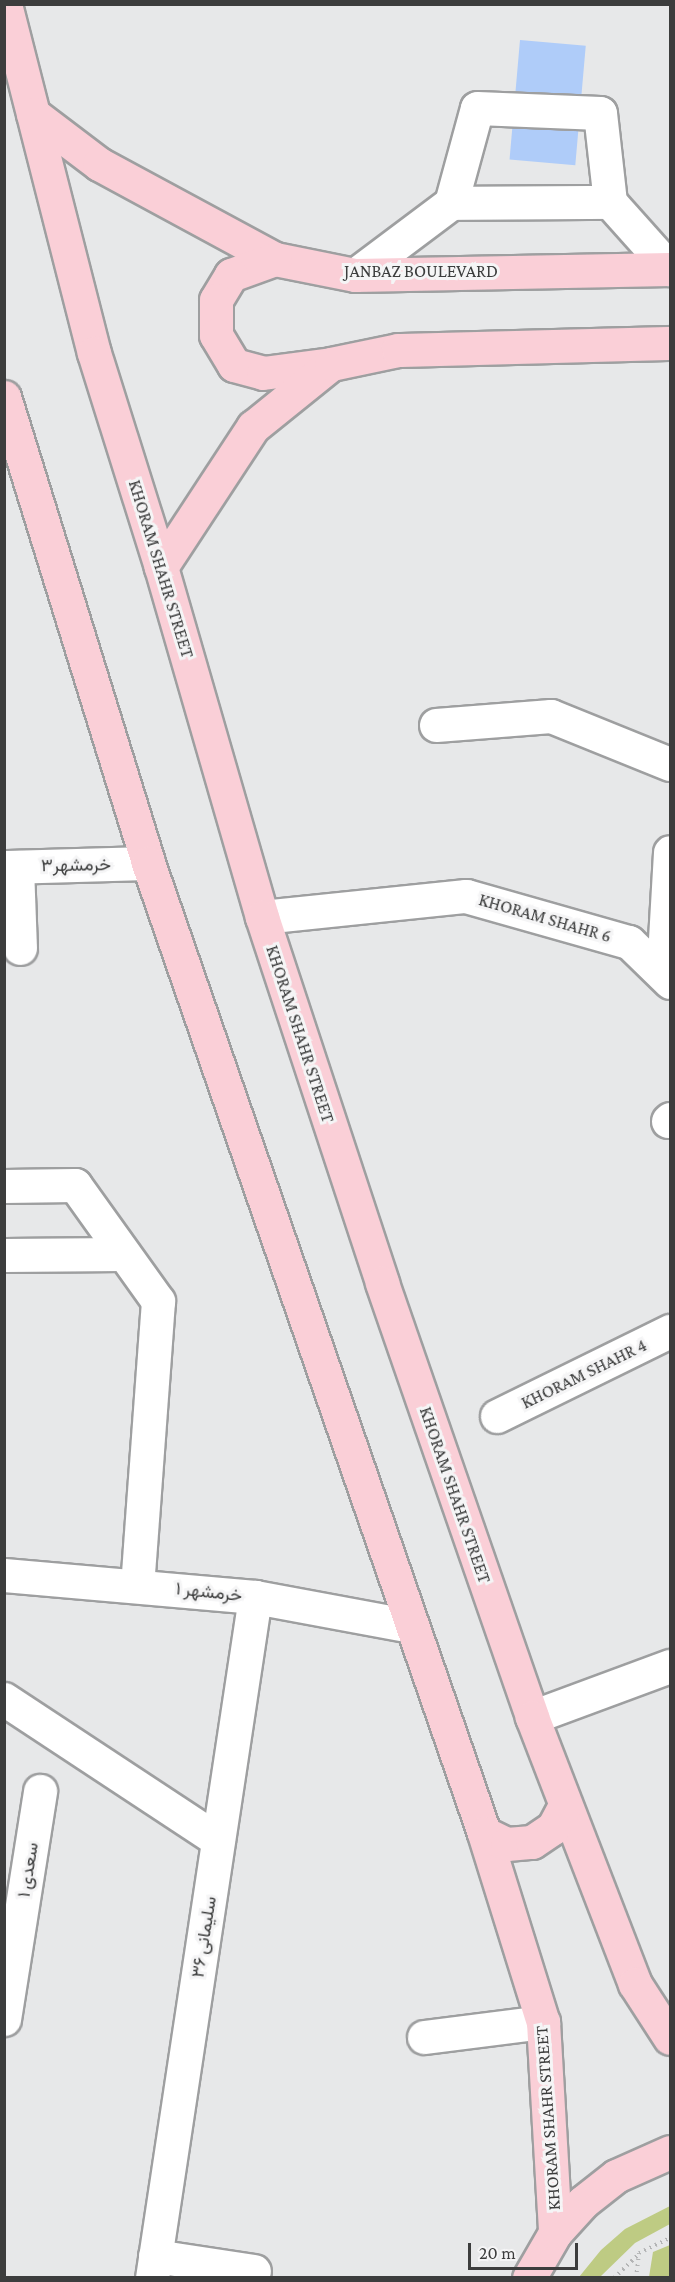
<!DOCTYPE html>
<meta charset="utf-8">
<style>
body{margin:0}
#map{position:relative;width:675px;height:2282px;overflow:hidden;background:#e7e8e9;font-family:"Crimson Pro",Vazirmatn,serif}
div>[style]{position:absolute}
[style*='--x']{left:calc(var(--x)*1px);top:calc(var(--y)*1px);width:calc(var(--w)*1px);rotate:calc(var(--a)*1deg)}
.green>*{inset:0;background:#becb83}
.building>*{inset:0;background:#afccf9;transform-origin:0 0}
.path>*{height:4px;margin-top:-2px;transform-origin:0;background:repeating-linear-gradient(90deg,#b3b4b5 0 1.5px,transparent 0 6px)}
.roads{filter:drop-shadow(2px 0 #9e9fa0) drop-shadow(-2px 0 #9e9fa0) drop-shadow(0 2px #9e9fa0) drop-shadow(0 -2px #9e9fa0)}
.minor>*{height:33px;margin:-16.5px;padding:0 16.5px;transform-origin:16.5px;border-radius:16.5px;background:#fff}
.major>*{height:33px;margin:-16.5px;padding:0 16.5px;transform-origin:16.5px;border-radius:16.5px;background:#facfd7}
span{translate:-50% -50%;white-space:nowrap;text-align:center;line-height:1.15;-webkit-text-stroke:6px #f5f5f6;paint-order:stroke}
.street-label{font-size:18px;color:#3c3d3d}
.frame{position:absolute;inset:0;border:6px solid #3c3d3d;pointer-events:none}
.scale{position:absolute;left:468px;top:2243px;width:110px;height:27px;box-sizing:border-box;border:3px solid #3c3d3d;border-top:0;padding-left:8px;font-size:18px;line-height:21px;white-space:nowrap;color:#3c3d3d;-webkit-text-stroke:4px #f5f5f6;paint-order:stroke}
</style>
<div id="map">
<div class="green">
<i style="clip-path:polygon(670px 2206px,670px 2224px,635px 2243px,600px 2277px,579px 2277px,601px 2250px,625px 2229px)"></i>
<i style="clip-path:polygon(670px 2245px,670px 2277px,649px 2277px,653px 2252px)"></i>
</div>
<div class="building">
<i style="left:520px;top:40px;width:66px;height:120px;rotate:5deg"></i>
</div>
<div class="path">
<i style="--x:614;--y:2278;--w:35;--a:-44"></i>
<i style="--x:636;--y:2278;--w:25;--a:-83"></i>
<i style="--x:639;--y:2253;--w:34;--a:-26"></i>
</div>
<div class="roads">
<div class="minor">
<i style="--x:451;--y:203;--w:159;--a:-0.4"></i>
<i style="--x:355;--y:275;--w:120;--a:-36.9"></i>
<i style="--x:451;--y:203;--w:98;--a:-74.7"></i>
<i style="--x:477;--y:108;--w:123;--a:2.3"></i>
<i style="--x:600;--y:113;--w:90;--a:83.6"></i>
<i style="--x:610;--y:202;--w:90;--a:48.2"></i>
<i style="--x:436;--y:725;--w:115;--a:-4.5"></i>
<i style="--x:551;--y:716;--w:128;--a:22"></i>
<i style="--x:4;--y:867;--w:144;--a:-1.6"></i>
<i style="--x:17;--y:867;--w:81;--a:87.9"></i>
<i style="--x:262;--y:917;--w:205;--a:-5.9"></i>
<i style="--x:466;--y:896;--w:169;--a:15.8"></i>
<i style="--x:629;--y:942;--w:57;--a:44.3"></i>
<i style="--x:663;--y:974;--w:122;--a:-86.7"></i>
<i style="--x:668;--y:1121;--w:3;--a:-45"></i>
<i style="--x:4;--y:1186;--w:71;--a:-0.8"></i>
<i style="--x:75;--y:1185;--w:143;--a:54.4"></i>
<i style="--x:158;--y:1301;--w:285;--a:94.2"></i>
<i style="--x:4;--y:1255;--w:118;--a:-0.5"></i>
<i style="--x:497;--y:1416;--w:193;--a:-26.2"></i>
<i style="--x:4;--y:1575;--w:252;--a:5"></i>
<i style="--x:255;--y:1597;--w:159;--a:10.5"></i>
<i style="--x:4;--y:1699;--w:256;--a:33.4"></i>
<i style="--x:532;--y:1717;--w:147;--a:-20.3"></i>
<i style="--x:4;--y:2019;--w:231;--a:-81"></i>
<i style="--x:424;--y:2037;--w:120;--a:-7.2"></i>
<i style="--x:155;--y:2256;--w:100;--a:8.6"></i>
<i style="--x:152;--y:2278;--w:689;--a:-81.4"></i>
</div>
<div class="major">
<i style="--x:5;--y:4;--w:360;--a:75.7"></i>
<i style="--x:94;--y:353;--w:224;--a:72.6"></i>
<i style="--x:161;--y:567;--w:364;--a:73.9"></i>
<i style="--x:262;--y:917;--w:385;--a:71.8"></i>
<i style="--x:382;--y:1283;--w:459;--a:70.9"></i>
<i style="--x:532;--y:1717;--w:286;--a:68.9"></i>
<i style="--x:635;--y:1984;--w:64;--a:57.1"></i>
<i style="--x:33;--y:114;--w:83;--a:37.1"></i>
<i style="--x:99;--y:164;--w:200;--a:28.4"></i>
<i style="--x:275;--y:259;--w:82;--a:11.3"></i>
<i style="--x:355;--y:275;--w:315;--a:-1.1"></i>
<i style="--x:275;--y:259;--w:47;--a:160"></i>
<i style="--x:231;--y:275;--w:29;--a:121"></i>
<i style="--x:216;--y:300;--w:35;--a:90"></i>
<i style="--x:216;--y:335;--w:35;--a:59"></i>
<i style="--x:234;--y:365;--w:30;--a:15"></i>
<i style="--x:263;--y:373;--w:69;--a:-7.5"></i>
<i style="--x:4;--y:397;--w:488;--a:72.8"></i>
<i style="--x:148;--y:863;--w:1027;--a:70.89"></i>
<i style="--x:484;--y:1833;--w:198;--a:72.7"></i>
<i style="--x:543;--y:2022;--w:211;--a:86.7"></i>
<i style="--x:161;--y:567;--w:168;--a:-56.7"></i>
<i style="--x:253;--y:427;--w:100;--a:-38.9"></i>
<i style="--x:331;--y:364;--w:68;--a:-11.8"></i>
<i style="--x:398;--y:350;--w:272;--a:-1.5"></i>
<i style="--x:484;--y:1833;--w:25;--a:26"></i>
<i style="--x:507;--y:1844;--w:25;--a:-5"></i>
<i style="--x:532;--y:1842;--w:25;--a:-34"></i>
<i style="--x:553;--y:1828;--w:26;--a:-62"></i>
<i style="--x:529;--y:2278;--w:52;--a:-60"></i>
<i style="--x:555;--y:2233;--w:42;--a:-47.9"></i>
<i style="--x:583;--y:2202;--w:42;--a:-38.2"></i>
<i style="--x:616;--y:2176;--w:59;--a:-24"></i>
</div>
</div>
<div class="street-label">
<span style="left:421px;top:271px">JANBAZ BOULEVARD</span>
<span style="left:161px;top:569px;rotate:73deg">KHORAM SHAHR STREET</span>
<span style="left:76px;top:865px;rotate:-1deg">خرمشهر۳</span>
<span style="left:545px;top:918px;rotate:16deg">KHORAM SHAHR 6</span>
<span style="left:300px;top:1034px;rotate:72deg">KHORAM SHAHR STREET</span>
<span style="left:584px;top:1374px;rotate:-26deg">KHORAM SHAHR 4</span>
<span style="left:455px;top:1495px;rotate:71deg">KHORAM SHAHR STREET</span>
<span style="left:209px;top:1592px;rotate:6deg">خرمشهر ۱</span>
<span style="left:28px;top:1870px;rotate:-81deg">سعدی ۱</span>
<span style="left:204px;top:1937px;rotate:-81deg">سلیمانی ۳۶</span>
<span style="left:548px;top:2118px;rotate:-94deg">KHORAM SHAHR STREET</span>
</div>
<div class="frame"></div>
<div class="scale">20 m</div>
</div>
